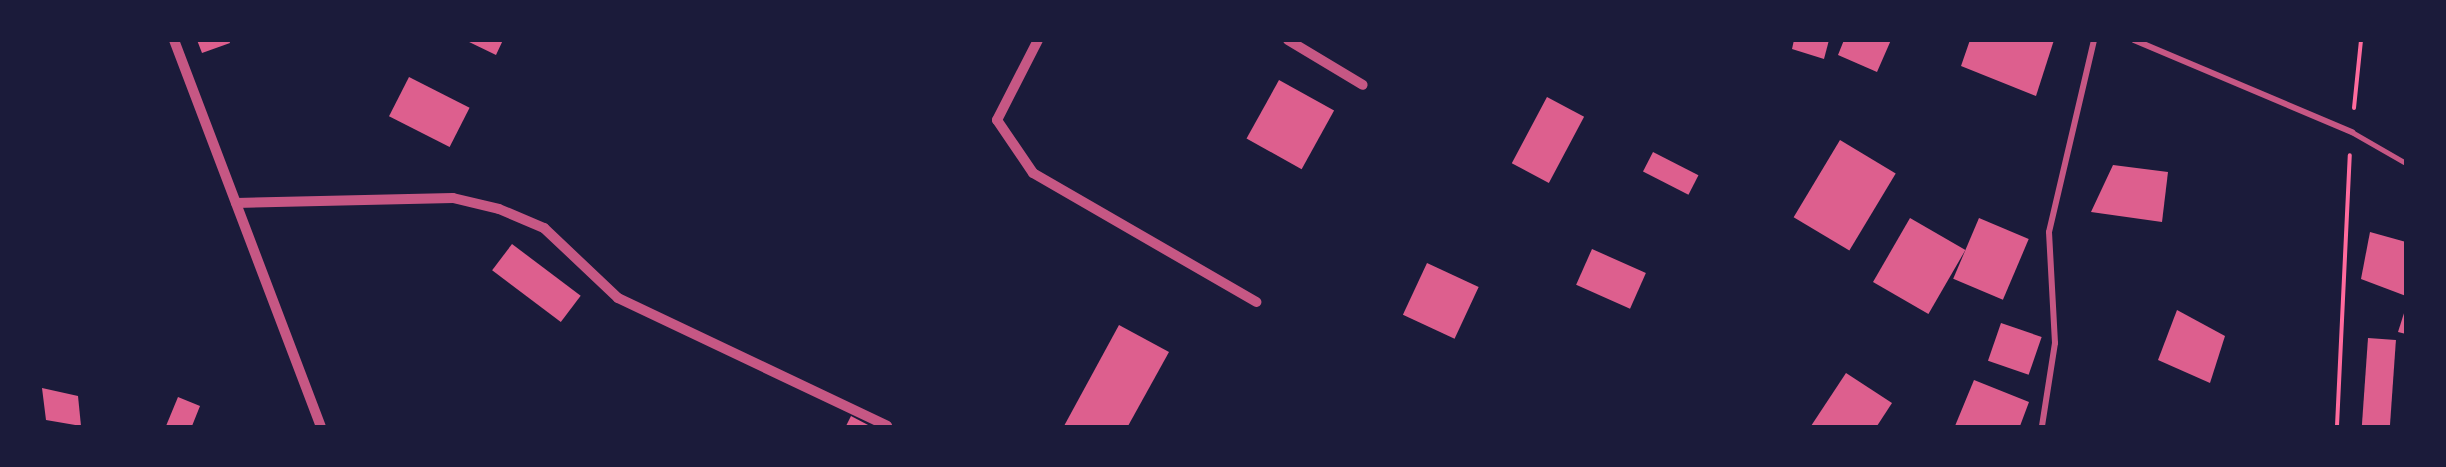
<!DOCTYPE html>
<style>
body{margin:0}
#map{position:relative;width:2446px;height:467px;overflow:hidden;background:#1b1b3a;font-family:"Open Sans",sans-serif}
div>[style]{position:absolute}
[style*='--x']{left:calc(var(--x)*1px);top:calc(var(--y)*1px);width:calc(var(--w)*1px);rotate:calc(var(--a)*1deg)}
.building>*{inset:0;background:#dd5f8e;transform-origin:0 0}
.path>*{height:4px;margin:-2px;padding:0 2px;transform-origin:2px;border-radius:2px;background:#ff6b9d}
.service>*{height:4.5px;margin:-2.25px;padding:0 2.25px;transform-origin:2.25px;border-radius:2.25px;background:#c65784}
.minor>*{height:6px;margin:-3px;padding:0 3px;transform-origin:3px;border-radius:3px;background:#c65784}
.tertiary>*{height:10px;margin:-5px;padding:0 5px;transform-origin:5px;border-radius:5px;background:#c65784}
span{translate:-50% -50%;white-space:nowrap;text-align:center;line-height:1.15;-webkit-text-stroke:6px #1b1b3a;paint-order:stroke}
.frame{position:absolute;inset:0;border:42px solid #1b1b3a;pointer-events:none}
</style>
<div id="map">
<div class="building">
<i style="clip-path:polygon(197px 40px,229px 40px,230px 43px,202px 53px)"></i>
<i style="clip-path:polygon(465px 40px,503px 40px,496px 55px)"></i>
<i style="clip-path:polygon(1794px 40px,1829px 40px,1824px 59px,1792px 49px)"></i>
<i style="clip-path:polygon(1844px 40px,1891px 40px,1877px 72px,1838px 55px)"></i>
<i style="clip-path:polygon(1970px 40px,2054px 40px,2036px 96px,1961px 66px)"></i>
<i style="left:409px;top:77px;width:68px;height:44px;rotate:27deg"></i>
<i style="left:1279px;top:80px;width:63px;height:67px;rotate:29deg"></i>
<i style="left:1547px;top:97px;width:42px;height:75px;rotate:28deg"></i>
<i style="left:1840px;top:140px;width:65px;height:90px;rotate:31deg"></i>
<i style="left:1653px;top:152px;width:51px;height:22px;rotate:27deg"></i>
<i style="clip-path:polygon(2113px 165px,2168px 172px,2162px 222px,2091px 212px)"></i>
<i style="left:1910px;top:218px;width:64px;height:74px;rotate:30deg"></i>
<i style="left:1979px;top:218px;width:54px;height:66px;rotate:23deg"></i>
<i style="clip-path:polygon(2370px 232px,2406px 242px,2406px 296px,2361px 279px)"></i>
<i style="left:512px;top:244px;width:86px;height:33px;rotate:37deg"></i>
<i style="left:1592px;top:249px;width:59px;height:39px;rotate:24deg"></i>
<i style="left:1427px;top:263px;width:57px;height:57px;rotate:25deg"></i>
<i style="clip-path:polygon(2177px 310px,2225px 336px,2210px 383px,2158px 360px)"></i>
<i style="clip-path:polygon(2405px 310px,2406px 310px,2406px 334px,2398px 332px)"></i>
<i style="left:2001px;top:323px;width:43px;height:40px;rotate:19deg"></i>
<i style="clip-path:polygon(1119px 325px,1169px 352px,1128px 426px,1064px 426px)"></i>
<i style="left:2368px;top:338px;width:28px;height:88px;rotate:4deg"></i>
<i style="clip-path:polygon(1846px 373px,1892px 403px,1877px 426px,1811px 426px)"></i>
<i style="clip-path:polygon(1974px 380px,2029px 402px,2020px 426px,1955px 426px)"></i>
<i style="clip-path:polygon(42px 388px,78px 396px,81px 426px,46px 420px)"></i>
<i style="clip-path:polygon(178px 397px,200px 406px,192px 426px,166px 426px)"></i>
<i style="clip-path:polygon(851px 416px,870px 426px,846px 426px)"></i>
</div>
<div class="path">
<i style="--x:2354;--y:108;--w:68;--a:-84.1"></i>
<i style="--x:2337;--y:426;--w:271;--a:-87.3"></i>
</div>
<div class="service">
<i style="--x:2352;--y:132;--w:62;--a:29.9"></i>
</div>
<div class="minor">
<i style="--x:2134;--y:40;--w:237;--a:22.9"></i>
<i style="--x:2042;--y:426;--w:84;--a:-81.1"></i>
<i style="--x:2055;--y:343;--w:111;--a:-93.1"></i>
<i style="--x:2049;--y:232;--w:197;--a:-76.8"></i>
</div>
<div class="tertiary">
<i style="--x:174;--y:40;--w:413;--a:69.2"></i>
<i style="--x:1038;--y:40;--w:90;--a:117.1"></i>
<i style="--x:997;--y:120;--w:64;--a:55.8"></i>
<i style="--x:1033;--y:173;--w:258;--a:30"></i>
<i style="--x:1288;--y:40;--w:87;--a:31"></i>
<i style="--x:236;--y:203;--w:217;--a:-1.3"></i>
<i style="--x:453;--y:198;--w:47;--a:13.4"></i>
<i style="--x:499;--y:209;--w:49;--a:22.9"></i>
<i style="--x:544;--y:228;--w:102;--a:43.4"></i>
<i style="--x:618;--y:298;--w:298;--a:25.4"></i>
</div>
<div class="frame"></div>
</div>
